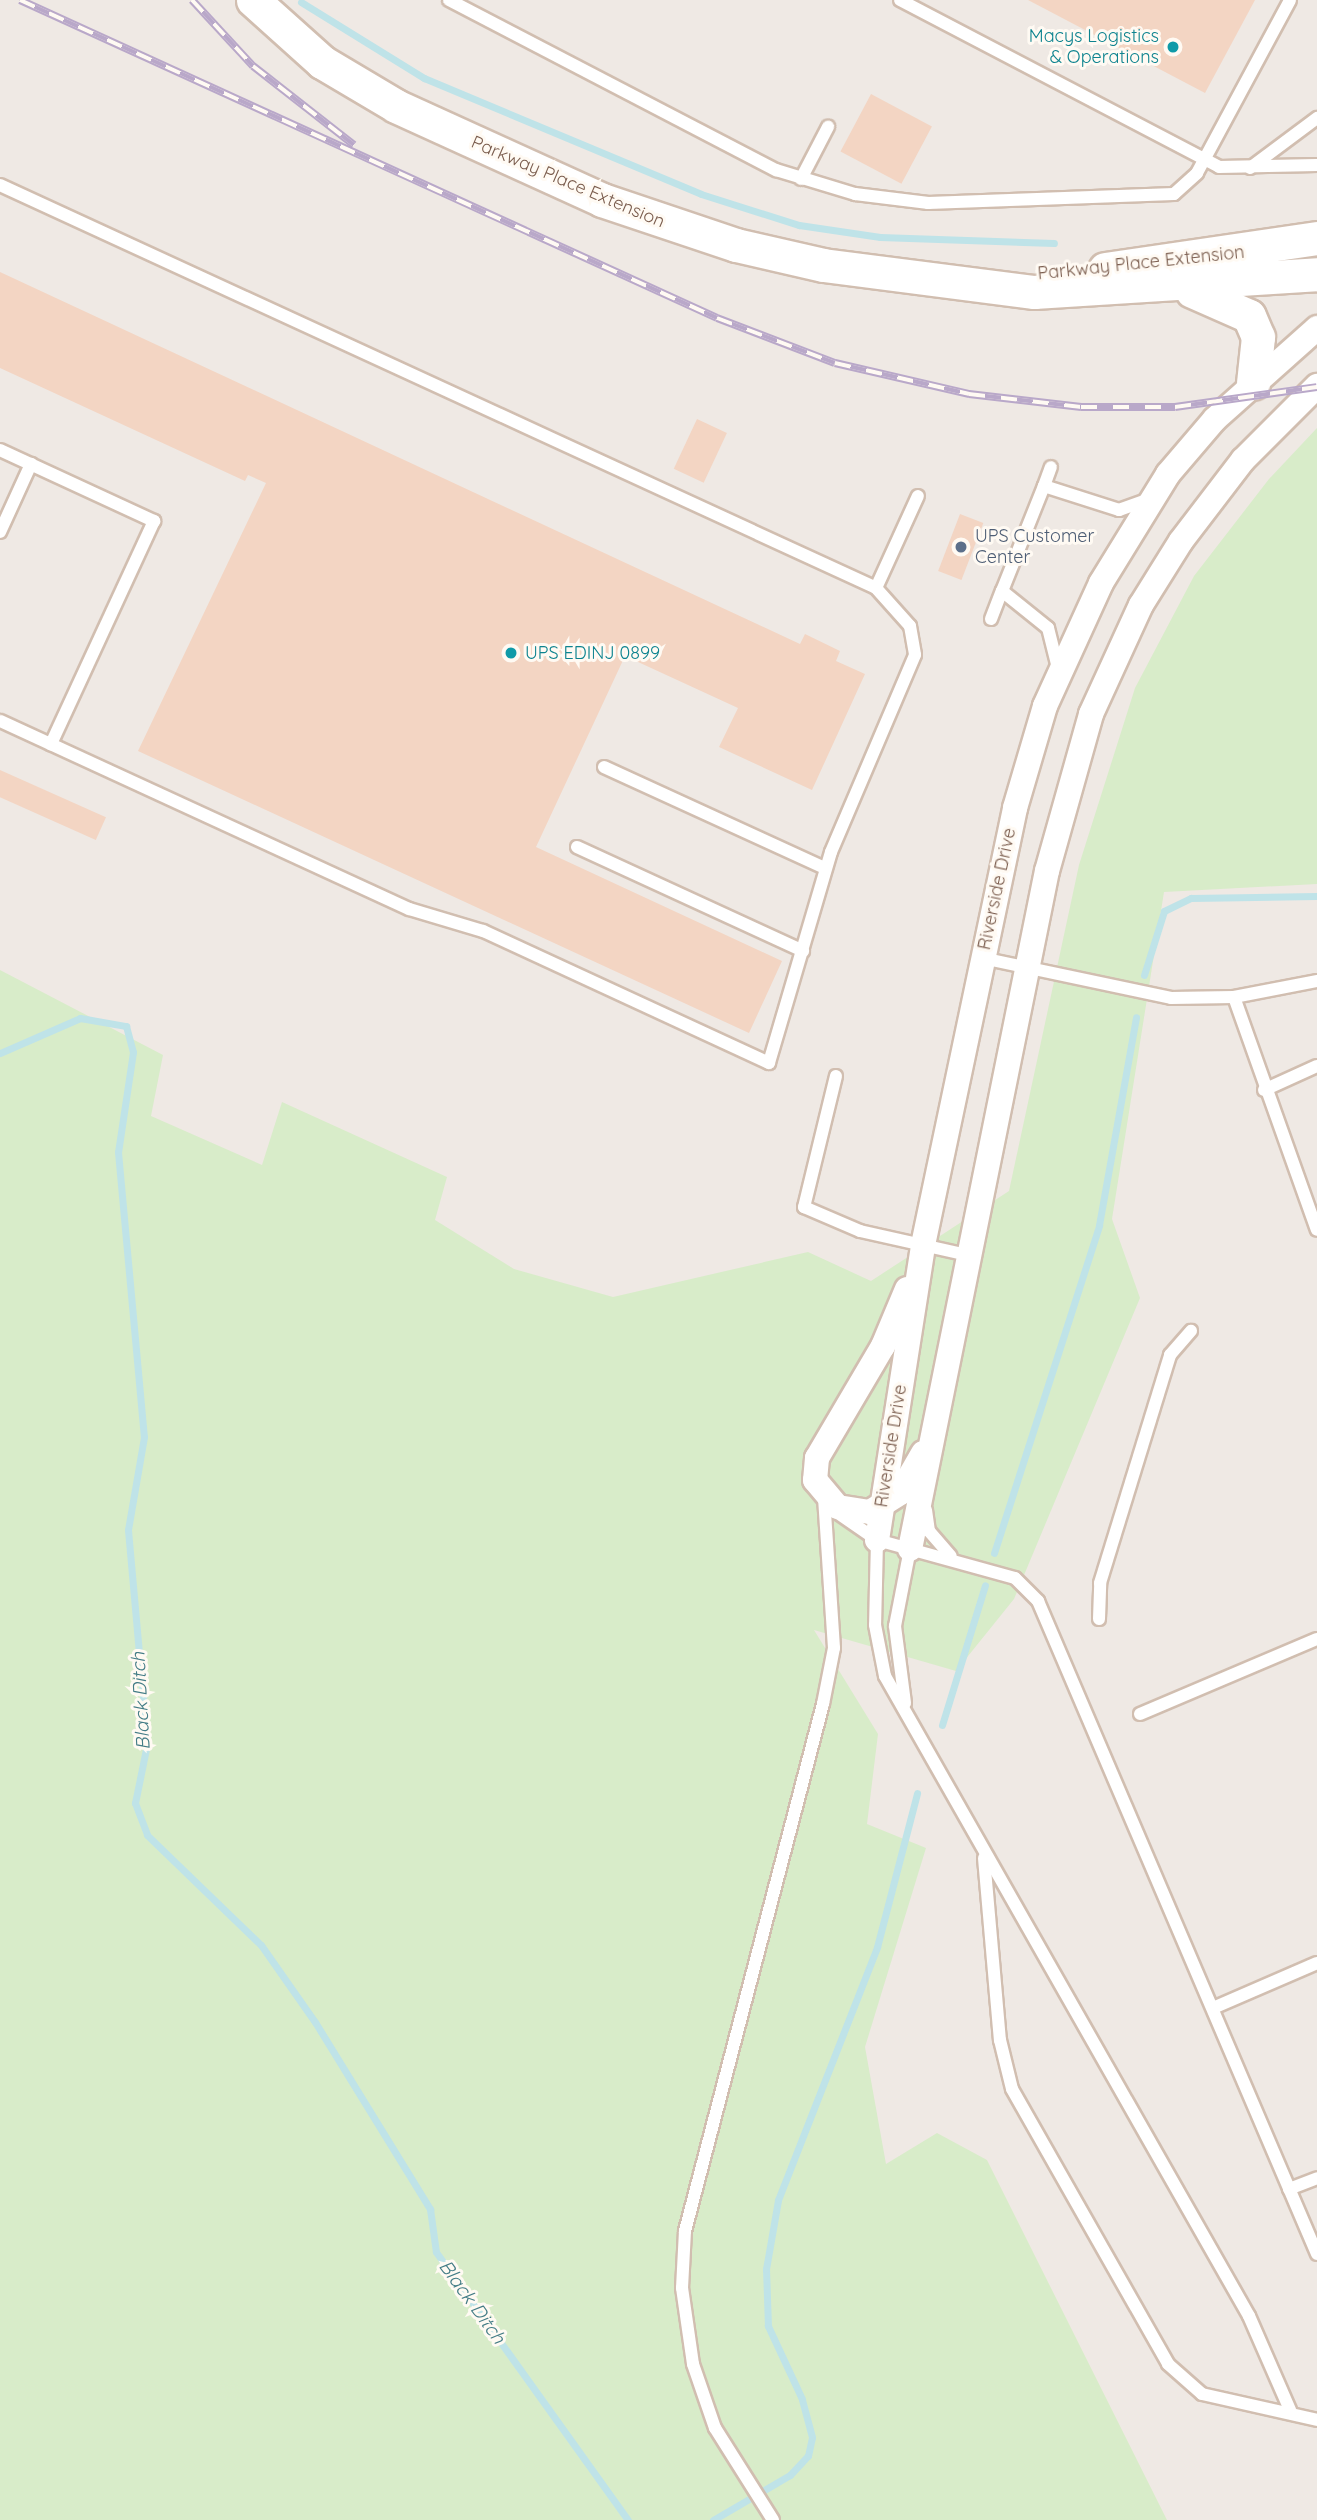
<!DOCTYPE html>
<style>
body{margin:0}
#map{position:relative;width:1317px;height:2520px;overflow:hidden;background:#fdf6ec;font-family:Quicksand,sans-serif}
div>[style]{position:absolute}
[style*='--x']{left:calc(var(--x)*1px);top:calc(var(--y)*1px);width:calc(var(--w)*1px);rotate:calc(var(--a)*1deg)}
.industrial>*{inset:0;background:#efe9e4;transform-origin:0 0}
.green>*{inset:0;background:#d8ecc9}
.stream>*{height:7px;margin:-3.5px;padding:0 3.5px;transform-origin:3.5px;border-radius:3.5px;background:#bfe3e8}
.building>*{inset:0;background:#f3d5c3;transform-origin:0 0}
.roads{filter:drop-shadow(2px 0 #d1beb0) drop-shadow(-2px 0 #d1beb0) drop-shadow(0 2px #d1beb0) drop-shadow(0 -2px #d1beb0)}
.lane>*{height:12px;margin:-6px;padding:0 6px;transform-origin:6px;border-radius:6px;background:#fff}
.street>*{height:24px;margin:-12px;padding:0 12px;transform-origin:12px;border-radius:12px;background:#fff}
.secondary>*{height:33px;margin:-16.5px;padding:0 16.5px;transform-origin:16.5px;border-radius:16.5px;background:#fff}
.rail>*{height:8px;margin-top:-4px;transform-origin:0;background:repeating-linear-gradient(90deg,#fffaf3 0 16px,#b9a8c9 0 32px);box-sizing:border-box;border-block:2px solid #b9a8c9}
.dots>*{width:19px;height:19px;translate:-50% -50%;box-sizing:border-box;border:4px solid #fffaf3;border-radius:50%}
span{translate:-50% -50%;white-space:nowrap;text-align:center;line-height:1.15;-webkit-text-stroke:6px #fffaf3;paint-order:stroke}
.culture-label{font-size:18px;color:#0d838f}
.right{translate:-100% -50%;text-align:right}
.left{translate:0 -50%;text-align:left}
.street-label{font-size:18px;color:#7a5c4d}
.service-label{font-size:18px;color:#4e5e75}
.water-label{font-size:19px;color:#437c86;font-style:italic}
</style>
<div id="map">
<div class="industrial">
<i style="left:0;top:0;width:1317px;height:2520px"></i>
</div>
<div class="green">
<i style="clip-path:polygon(1317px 428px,1317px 884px,1164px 892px,1112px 1219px,1140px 1298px,1014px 1599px,956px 1671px,814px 1630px,878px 1734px,867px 1824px,926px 1848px,865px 2047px,886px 2164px,937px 2133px,987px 2160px,1167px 2520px,0 2520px,0 970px,163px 1055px,151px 1116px,262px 1165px,282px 1102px,447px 1177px,435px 1220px,514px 1269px,613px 1297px,808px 1252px,871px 1281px,1009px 1191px,1079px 865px,1135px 688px,1194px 576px,1269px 479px)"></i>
</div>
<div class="stream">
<i style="--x:301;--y:2;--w:145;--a:31.7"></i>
<i style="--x:424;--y:78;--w:300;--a:22.7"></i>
<i style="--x:701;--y:194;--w:103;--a:17.6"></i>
<i style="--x:799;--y:225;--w:82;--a:8.4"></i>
<i style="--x:880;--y:237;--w:174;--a:2"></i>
<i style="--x:1144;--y:975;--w:67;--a:-72.6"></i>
<i style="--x:1164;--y:911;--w:30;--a:-26"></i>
<i style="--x:1191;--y:898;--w:126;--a:-0.9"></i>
<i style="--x:0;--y:1053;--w:87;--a:-23.6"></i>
<i style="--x:80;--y:1018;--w:47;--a:9.9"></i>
<i style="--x:126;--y:1026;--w:27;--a:75"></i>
<i style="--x:133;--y:1052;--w:101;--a:98.5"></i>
<i style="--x:118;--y:1152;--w:286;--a:84.8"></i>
<i style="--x:144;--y:1437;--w:94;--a:99.8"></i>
<i style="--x:128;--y:1530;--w:215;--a:84.9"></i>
<i style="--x:147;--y:1744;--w:60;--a:101.5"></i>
<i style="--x:135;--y:1803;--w:34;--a:69"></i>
<i style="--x:147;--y:1835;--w:158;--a:44"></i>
<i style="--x:261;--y:1945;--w:94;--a:55"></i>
<i style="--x:315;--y:2022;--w:220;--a:58.4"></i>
<i style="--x:430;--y:2209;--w:43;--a:82.1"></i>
<i style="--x:436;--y:2252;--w:330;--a:54.4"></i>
<i style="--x:994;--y:1553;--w:344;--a:-72.2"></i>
<i style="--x:1099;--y:1225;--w:211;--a:-79.9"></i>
<i style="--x:942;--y:1725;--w:146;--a:-72.9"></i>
<i style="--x:713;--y:2520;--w:89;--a:-30.3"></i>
<i style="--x:790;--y:2475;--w:26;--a:-47"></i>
<i style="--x:808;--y:2456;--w:19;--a:-78"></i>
<i style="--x:812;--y:2437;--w:39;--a:-105"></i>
<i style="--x:802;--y:2399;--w:81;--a:-115"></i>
<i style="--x:768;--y:2326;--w:57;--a:-92"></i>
<i style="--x:766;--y:2269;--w:70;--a:-80.1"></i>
<i style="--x:778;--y:2200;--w:272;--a:-68.6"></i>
<i style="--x:877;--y:1947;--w:159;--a:-75.4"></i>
</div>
<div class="building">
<i style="clip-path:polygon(1028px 0,1255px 0,1205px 93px)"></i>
<i style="left:871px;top:94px;width:69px;height:65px;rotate:28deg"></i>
<i style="clip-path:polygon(0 272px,800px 644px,805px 634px,840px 651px,836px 661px,865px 674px,812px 790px,719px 747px,738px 708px,625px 656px,536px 847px,782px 961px,749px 1033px,138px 751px,266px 483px,248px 475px,245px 481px,0 368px)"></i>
<i style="left:697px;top:419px;width:33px;height:55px;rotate:25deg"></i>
<i style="left:960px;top:514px;width:25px;height:61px;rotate:21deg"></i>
<i style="left:0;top:770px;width:116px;height:25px;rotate:24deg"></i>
</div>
<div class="roads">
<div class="lane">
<i style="--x:449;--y:0;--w:369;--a:27.5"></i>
<i style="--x:776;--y:170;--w:83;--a:16.9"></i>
<i style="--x:855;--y:194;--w:74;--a:7"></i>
<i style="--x:928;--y:203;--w:246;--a:-2.1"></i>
<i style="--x:1174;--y:194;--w:31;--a:-42"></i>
<i style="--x:1197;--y:173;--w:196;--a:-61.7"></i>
<i style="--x:900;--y:0;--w:360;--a:27.6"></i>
<i style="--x:1219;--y:167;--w:98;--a:-1.2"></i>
<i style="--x:1250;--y:168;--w:84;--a:-36.7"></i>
<i style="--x:801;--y:179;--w:59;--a:-62.6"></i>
<i style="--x:0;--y:185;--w:964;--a:24.7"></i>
<i style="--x:876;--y:588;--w:51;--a:48.2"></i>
<i style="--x:910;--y:626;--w:29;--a:80"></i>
<i style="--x:915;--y:655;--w:214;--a:113.1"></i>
<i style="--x:831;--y:852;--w:220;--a:106.4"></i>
<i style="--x:769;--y:1063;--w:315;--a:-155.2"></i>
<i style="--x:483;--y:931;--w:77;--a:-163.4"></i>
<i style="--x:409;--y:909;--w:450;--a:-155.3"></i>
<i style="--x:0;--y:450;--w:170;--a:24.8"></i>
<i style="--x:154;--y:521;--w:246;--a:114.8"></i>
<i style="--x:1044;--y:486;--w:20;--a:-70"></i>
<i style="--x:0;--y:532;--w:75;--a:-65.5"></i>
<i style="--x:876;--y:588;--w:101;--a:-65.5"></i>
<i style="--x:991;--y:619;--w:30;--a:-69"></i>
<i style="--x:1058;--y:668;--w:41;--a:-104"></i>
<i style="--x:1048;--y:628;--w:59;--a:-141.2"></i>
<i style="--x:1002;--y:591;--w:113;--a:-68.2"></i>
<i style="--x:1044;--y:486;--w:79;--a:17.7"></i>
<i style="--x:1119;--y:510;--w:32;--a:-20"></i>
<i style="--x:604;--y:767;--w:243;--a:24.6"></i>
<i style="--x:577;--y:847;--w:249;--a:24.7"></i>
<i style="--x:982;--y:958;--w:193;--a:11.9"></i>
<i style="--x:1171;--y:998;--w:63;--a:-0.9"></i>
<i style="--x:1234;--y:997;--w:85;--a:-10.9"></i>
<i style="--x:1234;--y:997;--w:247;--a:70.4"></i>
<i style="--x:836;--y:1076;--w:135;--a:103.7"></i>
<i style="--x:804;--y:1207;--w:61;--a:23.2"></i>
<i style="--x:860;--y:1231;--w:110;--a:12.6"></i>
<i style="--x:1264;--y:1090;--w:58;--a:-24.4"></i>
<i style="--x:926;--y:1510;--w:21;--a:82"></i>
<i style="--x:929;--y:1531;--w:33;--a:49"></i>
<i style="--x:835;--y:1511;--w:51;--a:34.6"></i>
<i style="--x:877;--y:1540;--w:143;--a:15.4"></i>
<i style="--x:1015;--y:1578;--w:33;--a:45"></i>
<i style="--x:1038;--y:1601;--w:710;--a:66.86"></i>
<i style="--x:877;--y:1540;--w:85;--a:91.3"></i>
<i style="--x:875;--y:1625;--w:52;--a:78.9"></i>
<i style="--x:885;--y:1676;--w:736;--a:60.37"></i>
<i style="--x:1249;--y:2316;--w:103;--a:66.4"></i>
<i style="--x:1099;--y:1619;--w:36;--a:-88"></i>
<i style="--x:1100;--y:1583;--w:239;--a:-72.9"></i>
<i style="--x:1170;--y:1355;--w:32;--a:-49"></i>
<i style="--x:905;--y:1703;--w:78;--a:-97.4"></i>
<i style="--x:895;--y:1626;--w:78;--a:-79"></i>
<i style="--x:1140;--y:1714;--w:192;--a:-23"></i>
<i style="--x:984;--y:1858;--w:183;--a:85"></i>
<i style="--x:1000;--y:2040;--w:50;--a:76.2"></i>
<i style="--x:1012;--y:2089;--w:316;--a:60.4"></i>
<i style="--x:1168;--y:2364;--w:45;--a:41.4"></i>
<i style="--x:1202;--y:2394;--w:118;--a:12.7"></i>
<i style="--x:1213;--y:2008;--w:113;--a:-23.4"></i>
<i style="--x:1289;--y:2189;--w:30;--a:-21"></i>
<i style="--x:773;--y:2520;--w:109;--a:-122.2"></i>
<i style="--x:715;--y:2428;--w:68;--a:-109"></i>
<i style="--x:693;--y:2364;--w:77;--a:-98.2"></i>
<i style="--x:682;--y:2288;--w:57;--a:-87"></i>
<i style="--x:685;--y:2231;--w:545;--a:-75.33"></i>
<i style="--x:823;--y:1704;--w:57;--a:-78.9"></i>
<i style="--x:834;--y:1648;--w:151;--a:-93.8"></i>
</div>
<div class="street">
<i style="--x:907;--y:1289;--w:62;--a:112.8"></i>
<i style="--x:883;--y:1346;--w:130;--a:120.5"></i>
<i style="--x:817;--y:1458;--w:22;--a:95"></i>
<i style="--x:815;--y:1480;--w:35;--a:50"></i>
<i style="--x:838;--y:1507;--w:32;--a:9"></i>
<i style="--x:870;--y:1512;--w:36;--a:-32"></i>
<i style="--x:900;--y:1493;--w:46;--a:-60.1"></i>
<i style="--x:877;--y:1540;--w:299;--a:-81.1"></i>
<i style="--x:923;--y:1245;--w:447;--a:-78.1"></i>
<i style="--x:1015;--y:808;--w:106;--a:-73.6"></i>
<i style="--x:1045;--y:706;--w:135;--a:-65.5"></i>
<i style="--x:1101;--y:583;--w:128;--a:-58.4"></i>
<i style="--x:1168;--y:474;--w:72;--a:-49.5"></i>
<i style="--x:1215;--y:419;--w:137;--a:-41.7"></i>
<i style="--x:910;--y:1549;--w:692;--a:-78.58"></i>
<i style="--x:1047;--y:871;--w:163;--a:-74.3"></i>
<i style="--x:1091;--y:714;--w:120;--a:-65.4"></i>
<i style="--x:1141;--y:605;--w:75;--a:-58"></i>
<i style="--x:1181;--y:541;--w:102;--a:-52.6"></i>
<i style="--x:1243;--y:460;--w:105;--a:-45"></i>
</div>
<div class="secondary">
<i style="--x:253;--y:0;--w:93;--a:41.9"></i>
<i style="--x:322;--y:62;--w:86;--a:30.7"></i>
<i style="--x:396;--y:106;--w:226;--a:24.5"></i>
<i style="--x:602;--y:200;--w:141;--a:18.6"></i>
<i style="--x:736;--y:245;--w:89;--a:12.9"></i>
<i style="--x:823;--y:265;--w:213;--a:7.3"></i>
<i style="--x:1034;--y:292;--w:284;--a:-3.6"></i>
<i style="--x:1105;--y:269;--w:214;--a:-8.3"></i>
<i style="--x:1192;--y:291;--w:62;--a:23.7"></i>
<i style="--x:1249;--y:316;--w:23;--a:67"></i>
<i style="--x:1258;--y:337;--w:46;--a:96.2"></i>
</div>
</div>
<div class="rail">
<i style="--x:20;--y:0;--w:766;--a:24.52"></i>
<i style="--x:717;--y:318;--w:126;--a:20.9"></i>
<i style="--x:835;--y:363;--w:138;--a:13"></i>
<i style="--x:969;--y:394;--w:113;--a:6.6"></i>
<i style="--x:1081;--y:407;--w:94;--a:0"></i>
<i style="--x:1175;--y:407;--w:143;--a:-8"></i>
<i style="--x:192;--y:0;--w:90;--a:47.3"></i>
<i style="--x:253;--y:66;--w:128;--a:38"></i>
</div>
<div class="dots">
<i style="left:1173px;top:47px;background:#0f9aa8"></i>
<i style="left:961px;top:547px;background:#5c6f8a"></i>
<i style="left:511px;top:653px;background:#0f9aa8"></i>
</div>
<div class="culture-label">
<span class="right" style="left:1159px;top:47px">Macys Logistics<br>&amp; Operations</span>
<span class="left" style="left:525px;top:653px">UPS EDINJ 0899</span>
</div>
<div class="street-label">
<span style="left:568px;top:182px;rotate:23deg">Parkway Place Extension</span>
<span style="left:1141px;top:263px;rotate:-6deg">Parkway Place Extension</span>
<span style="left:997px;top:889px;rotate:-78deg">Riverside Drive</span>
<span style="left:891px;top:1446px;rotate:-81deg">Riverside Drive</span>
</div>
<div class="service-label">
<span class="left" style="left:975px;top:547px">UPS Customer<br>Center</span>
</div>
<div class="water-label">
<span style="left:141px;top:1701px;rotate:-93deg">Black Ditch</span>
<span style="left:472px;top:2302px;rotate:54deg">Black Ditch</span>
</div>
</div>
